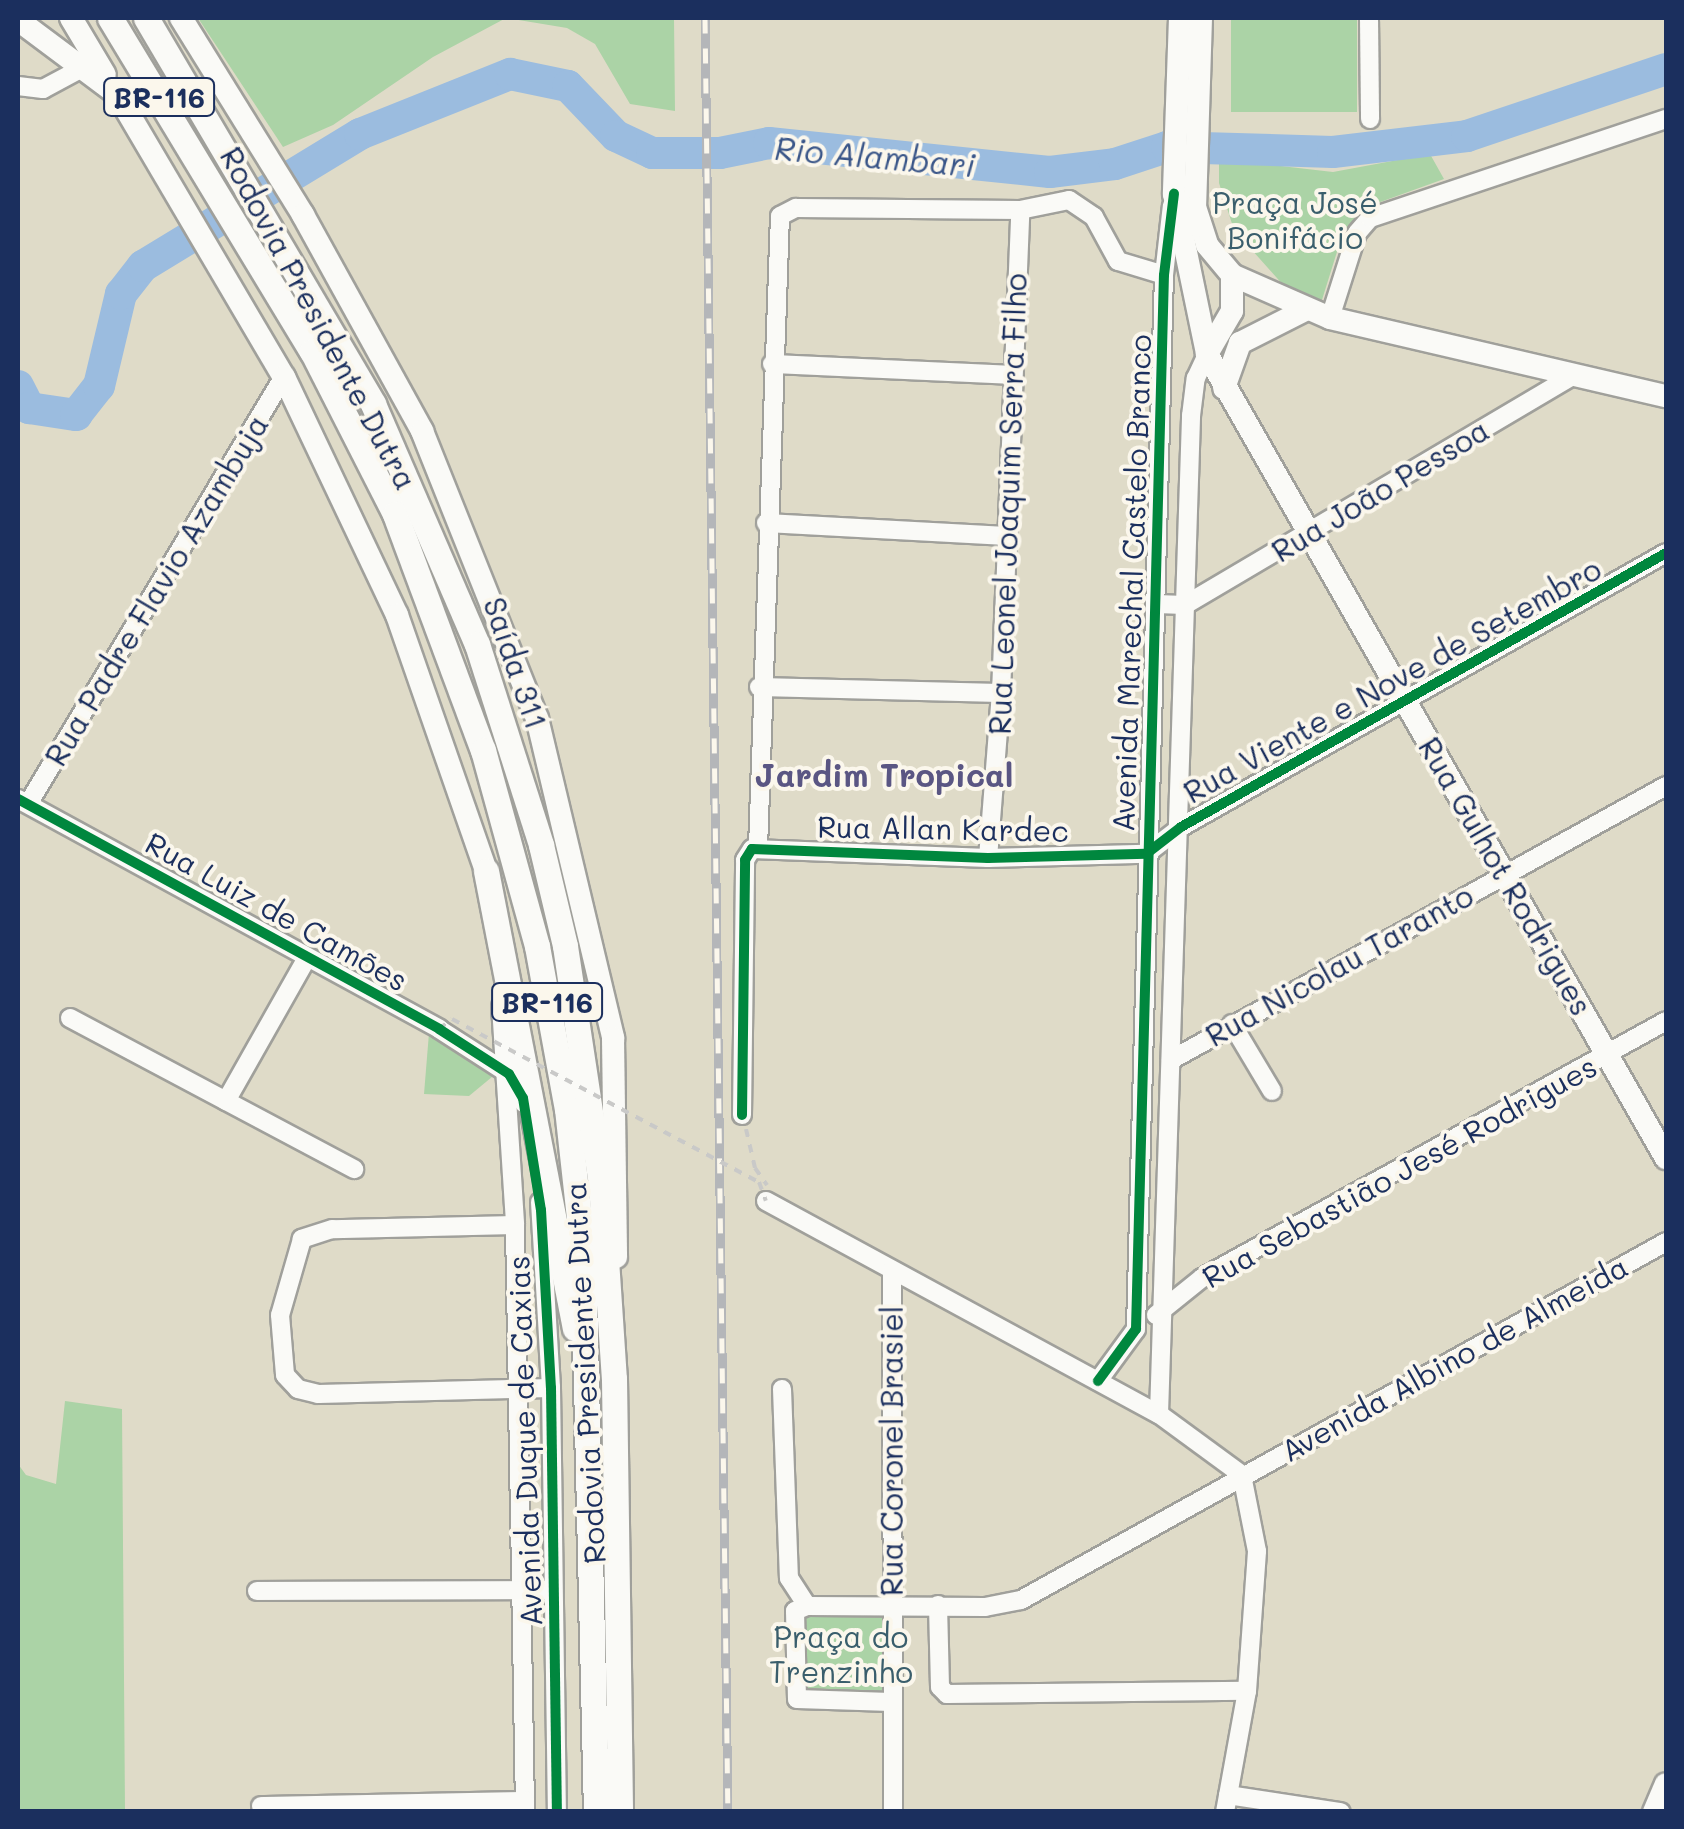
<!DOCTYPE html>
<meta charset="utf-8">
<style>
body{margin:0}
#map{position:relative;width:1684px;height:1829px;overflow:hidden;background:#dfdbc8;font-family:Mali,sans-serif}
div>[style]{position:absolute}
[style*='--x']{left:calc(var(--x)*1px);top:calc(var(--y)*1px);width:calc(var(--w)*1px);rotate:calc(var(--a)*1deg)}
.green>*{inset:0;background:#abd3a6;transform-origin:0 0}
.river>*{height:32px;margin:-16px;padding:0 16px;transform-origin:16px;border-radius:16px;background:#9bbcdf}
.path>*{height:4px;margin-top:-2px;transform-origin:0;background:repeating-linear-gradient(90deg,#c9c9c8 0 8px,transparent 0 16px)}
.roads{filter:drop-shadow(2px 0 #a0a09b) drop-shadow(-2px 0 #a0a09b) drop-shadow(0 2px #a0a09b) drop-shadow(0 -2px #a0a09b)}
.minor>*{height:18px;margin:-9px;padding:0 9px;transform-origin:9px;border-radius:9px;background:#fafaf7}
.major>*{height:22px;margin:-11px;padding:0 11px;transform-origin:11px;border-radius:11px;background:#fafaf7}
.highway>*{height:25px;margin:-12.5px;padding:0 12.5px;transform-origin:12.5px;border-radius:12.5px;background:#fafaf7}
.rail>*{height:9px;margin-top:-4.5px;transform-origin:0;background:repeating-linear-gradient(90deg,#fbf7ec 0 15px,#b4b6b9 0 30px);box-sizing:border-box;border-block:2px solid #b4b6b9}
.path-bridge>*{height:4px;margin-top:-2px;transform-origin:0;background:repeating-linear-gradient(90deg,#c9c9c8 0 8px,transparent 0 16px)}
.cycleway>*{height:10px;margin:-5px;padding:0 5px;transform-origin:5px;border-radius:5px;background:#00873e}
span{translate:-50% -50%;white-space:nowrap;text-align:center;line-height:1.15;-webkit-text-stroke:8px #fbf7ec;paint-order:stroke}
.shield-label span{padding:2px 8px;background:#fbf7ec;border:2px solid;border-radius:8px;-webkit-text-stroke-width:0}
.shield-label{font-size:28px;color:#1b2f5e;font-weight:700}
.park-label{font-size:30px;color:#3a5e6c}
.street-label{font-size:30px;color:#1b2f5e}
.water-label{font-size:32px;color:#395588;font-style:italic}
.neighbourhood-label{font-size:32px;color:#5a5683;font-weight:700}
.frame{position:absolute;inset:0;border:20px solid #1b2f5e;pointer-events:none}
</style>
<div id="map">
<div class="green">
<i style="clip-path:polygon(198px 18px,674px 18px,675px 111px,630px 104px,595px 44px,567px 28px,506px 18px,433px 57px,333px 125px,283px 147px)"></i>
<i style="left:1231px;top:18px;width:126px;height:94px"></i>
<i style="clip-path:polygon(1430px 154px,1444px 179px,1372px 205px,1341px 239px,1321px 303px,1285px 287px,1234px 230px,1219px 183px,1219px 159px,1333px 172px)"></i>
<i style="clip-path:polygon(429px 1033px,498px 1072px,469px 1096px,424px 1094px)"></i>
<i style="clip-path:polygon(65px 1401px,122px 1409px,125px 1811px,18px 1811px,18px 1464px,26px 1475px,56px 1484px)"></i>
<i style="left:885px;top:1610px;width:85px;height:87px;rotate:91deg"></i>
</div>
<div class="river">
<i style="--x:18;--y:386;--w:25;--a:63"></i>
<i style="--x:29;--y:408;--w:48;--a:8.5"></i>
<i style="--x:76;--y:415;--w:37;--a:-52"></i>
<i style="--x:99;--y:386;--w:95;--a:-76.6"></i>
<i style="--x:121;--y:294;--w:36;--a:-52"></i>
<i style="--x:143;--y:266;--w:254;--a:-31.3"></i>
<i style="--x:360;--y:134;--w:162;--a:-21.8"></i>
<i style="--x:510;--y:74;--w:59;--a:11.7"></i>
<i style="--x:568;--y:86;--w:69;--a:46.2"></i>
<i style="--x:616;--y:136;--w:40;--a:25"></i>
<i style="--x:652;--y:153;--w:68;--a:0"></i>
<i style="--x:720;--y:153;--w:50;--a:-11.5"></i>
<i style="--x:769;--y:143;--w:282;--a:5.9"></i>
<i style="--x:1050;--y:172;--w:65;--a:-7"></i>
<i style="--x:1115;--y:164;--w:55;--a:-18.1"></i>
<i style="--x:1167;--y:147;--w:166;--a:1.7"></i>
<i style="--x:1333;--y:152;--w:135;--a:-6.8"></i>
<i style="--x:1467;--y:136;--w:210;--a:-18.6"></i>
</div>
<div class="path">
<i style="--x:746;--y:1129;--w:40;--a:77"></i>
<i style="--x:755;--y:1168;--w:21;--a:55"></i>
</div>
<div class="roads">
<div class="minor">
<i style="--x:1369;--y:18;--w:101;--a:89.4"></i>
<i style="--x:18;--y:86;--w:25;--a:7"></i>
<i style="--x:43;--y:89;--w:49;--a:-28.1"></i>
<i style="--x:1330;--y:318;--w:89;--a:-72.4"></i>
<i style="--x:1357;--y:233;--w:20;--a:-49"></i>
<i style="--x:1370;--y:218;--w:312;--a:-18.5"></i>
<i style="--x:772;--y:364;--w:239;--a:2.6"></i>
<i style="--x:766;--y:523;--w:241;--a:3.1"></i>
<i style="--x:1156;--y:604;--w:29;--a:2"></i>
<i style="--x:1185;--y:605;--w:452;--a:-30.6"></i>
<i style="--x:759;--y:687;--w:242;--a:1.4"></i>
<i style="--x:18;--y:799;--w:480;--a:28.6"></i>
<i style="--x:439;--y:1029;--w:83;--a:32.7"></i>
<i style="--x:509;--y:1074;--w:33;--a:63"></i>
<i style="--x:28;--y:804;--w:498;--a:-59.1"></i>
<i style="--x:758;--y:848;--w:632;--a:-88.01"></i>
<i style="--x:780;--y:216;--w:18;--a:-27"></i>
<i style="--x:796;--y:208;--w:224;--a:0.5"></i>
<i style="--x:1020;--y:210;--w:50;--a:-11.5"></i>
<i style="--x:1069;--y:200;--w:30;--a:34"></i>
<i style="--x:1094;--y:217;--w:50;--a:61.4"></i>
<i style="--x:1118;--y:261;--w:48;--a:16.9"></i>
<i style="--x:988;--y:858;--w:166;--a:-85.5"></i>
<i style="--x:1001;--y:693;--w:483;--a:-87.7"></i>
<i style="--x:501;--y:1006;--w:219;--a:86.3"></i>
<i style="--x:515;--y:1225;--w:587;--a:89.02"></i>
<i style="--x:70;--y:1018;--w:322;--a:28"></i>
<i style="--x:1232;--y:1024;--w:78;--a:59.2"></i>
<i style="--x:1171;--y:1060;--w:566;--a:-28.97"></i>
<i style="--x:226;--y:1101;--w:164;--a:-60.5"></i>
<i style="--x:742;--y:1115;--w:255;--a:-89.3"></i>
<i style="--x:745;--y:860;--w:13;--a:-58"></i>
<i style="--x:752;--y:849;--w:236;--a:2.2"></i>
<i style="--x:988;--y:858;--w:158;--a:-1.5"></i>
<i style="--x:1146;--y:854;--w:44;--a:-37.6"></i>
<i style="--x:1181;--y:827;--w:557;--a:-29.46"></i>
<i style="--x:766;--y:1201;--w:447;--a:28.5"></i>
<i style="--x:1159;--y:1414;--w:103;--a:36.3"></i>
<i style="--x:540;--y:1202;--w:186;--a:86.6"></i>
<i style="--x:551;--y:1388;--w:424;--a:89.2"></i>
<i style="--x:515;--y:1225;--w:183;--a:178.7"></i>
<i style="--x:332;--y:1229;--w:32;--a:162"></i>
<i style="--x:302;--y:1239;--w:79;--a:106.1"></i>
<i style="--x:280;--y:1315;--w:60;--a:85.2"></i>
<i style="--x:285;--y:1375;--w:19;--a:47"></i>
<i style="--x:298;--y:1389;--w:21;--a:14"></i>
<i style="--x:318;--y:1394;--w:233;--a:-1.5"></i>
<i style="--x:892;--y:1270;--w:542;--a:89.89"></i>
<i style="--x:1156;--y:1315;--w:59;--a:-38.8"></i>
<i style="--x:1202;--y:1278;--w:530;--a:-28.98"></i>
<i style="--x:1098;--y:1381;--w:64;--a:-53.8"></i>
<i style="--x:1136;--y:1329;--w:1054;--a:-88.48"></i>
<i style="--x:1164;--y:275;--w:70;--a:-83.5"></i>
<i style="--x:782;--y:1389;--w:189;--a:87.9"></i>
<i style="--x:789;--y:1578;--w:33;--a:57"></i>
<i style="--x:1159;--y:1414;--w:999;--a:-88.16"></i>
<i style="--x:1191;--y:416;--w:38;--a:-83"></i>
<i style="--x:1196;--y:378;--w:26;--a:-65"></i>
<i style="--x:257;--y:1591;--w:296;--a:-0.2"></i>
<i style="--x:938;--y:1605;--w:82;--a:88.6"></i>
<i style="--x:940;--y:1687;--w:10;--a:45"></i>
<i style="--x:947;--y:1694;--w:300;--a:-0.6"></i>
<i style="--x:891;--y:1702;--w:94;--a:-178.2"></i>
<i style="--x:797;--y:1699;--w:88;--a:-91.3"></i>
<i style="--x:795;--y:1611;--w:13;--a:-23"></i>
<i style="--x:807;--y:1606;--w:178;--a:0.3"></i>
<i style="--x:985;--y:1607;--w:37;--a:-11"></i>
<i style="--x:1021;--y:1600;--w:738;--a:-29.03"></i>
<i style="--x:1228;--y:1795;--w:114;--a:8.6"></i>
<i style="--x:261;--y:1806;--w:264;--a:-1.1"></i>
<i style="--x:1225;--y:1812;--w:123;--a:-79.7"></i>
<i style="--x:1247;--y:1691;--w:140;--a:-85.9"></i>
<i style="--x:1257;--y:1551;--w:77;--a:-101.2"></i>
</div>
<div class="major">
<i style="--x:71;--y:18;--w:66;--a:59.2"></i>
<i style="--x:181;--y:18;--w:232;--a:58.2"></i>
<i style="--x:303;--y:215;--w:247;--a:61.1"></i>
<i style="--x:422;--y:431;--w:309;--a:68.2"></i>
<i style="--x:537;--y:718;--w:329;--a:76.6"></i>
<i style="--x:613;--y:1038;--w:219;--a:89.2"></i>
<i style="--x:1180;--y:18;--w:176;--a:92"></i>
<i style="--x:1174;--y:194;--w:163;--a:78.3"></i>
<i style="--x:1207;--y:354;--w:926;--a:60.28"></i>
<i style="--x:1201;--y:18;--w:189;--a:91.8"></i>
<i style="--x:1195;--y:207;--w:40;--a:72"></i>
<i style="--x:1207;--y:245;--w:39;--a:50"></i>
<i style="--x:1232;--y:275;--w:107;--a:23.7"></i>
<i style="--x:1330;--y:318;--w:345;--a:13.1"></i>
<i style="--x:18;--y:20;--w:124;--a:36.8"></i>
<i style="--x:117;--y:94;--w:329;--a:59.5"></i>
<i style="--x:284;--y:377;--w:263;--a:64.6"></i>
<i style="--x:397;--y:615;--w:271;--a:70.8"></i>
<i style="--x:1207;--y:354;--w:50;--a:-59.8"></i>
<i style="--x:1232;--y:311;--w:36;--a:-90"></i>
<i style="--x:1224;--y:388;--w:48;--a:-70.4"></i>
<i style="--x:1240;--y:343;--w:73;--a:-26.9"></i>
<i style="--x:1654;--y:1812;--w:30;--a:-67"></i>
</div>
<div class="highway">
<i style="--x:110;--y:18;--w:389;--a:58.8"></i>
<i style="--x:312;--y:351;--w:183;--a:63"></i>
<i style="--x:395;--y:514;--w:252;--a:69.6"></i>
<i style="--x:483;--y:750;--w:203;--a:74.6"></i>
<i style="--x:537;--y:946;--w:166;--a:79.6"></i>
<i style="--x:567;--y:1109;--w:145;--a:83.7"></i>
<i style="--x:583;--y:1253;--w:559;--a:88.67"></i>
<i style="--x:146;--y:18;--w:448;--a:59.5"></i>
<i style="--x:373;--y:404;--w:262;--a:66.6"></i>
<i style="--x:477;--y:644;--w:211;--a:72.3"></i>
<i style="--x:541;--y:845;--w:104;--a:76.6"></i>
<i style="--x:565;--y:946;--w:241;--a:81.4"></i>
<i style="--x:601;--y:1184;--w:195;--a:86.2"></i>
<i style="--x:614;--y:1379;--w:433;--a:89.2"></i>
<i style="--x:486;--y:871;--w:466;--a:79"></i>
</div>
</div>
<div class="rail">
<i style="--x:705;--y:18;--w:1794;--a:89.27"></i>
</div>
<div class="path-bridge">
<i style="--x:439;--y:1029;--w:16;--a:-38"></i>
<i style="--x:452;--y:1019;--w:348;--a:28"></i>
<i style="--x:759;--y:1182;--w:20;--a:70"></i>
</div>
<div class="cycleway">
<i style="--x:18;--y:799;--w:480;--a:28.6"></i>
<i style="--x:439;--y:1029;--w:83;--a:32.7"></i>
<i style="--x:509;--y:1074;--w:28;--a:60"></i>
<i style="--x:523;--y:1098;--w:113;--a:80.9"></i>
<i style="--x:541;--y:1210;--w:178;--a:86.8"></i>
<i style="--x:551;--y:1388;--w:424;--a:89.2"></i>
<i style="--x:742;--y:1115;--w:255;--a:-89.3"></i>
<i style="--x:745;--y:860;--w:13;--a:-58"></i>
<i style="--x:752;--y:849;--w:236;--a:2.2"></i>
<i style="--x:988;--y:858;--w:158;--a:-1.5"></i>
<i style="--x:1146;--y:854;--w:44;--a:-37.6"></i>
<i style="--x:1181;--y:827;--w:557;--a:-29.46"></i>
<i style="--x:1098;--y:1381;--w:64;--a:-53.8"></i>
<i style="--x:1136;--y:1329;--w:1054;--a:-88.48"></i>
<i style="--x:1164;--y:275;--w:82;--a:-83"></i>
</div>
<div class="shield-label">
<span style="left:159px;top:97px">BR-116</span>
<span style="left:547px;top:1002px">BR-116</span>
</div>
<div class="park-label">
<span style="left:1295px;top:219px">Praça José<br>Bonifácio</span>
<span style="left:841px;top:1653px">Praça do<br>Trenzinho</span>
</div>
<div class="street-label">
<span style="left:319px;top:318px;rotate:62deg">Rodovia Presidente Dutra</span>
<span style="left:1380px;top:490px;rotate:-31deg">Rua João Pessoa</span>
<span style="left:1007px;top:504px;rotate:-88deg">Rua Leonel Joaquim Serra Filho</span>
<span style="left:1131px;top:583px;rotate:-88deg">Avenida Marechal Castelo Branco</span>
<span style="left:156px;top:590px;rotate:-59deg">Rua Padre Flavio Azambuja</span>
<span style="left:516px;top:663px;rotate:71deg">Saída 311</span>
<span style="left:1392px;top:680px;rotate:-29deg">Rua Viente e Nove de Setembro</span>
<span style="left:943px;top:828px;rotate:1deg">Rua Allan Kardec</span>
<span style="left:1506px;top:876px;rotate:60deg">Rua Gulhot Rodrigues</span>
<span style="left:277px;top:911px;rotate:29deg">Rua Luiz de Camões</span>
<span style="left:1339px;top:965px;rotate:-29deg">Rua Nicolau Taranto</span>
<span style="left:1399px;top:1171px;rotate:-29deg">Rua Sebastião Jesé Rodrigues</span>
<span style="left:1454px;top:1358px;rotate:-29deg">Avenida Albino de Almeida</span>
<span style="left:584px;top:1373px;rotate:-93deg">Rodovia Presidente Dutra</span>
<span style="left:524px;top:1441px;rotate:-92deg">Avenida Duque de Caxias</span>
<span style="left:891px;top:1451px;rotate:-90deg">Rua Coronel Brasiel</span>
</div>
<div class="water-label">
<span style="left:875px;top:156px;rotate:5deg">Rio Alambari</span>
</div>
<div class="neighbourhood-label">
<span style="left:884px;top:774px">Jardim Tropical</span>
</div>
<div class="frame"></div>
</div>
